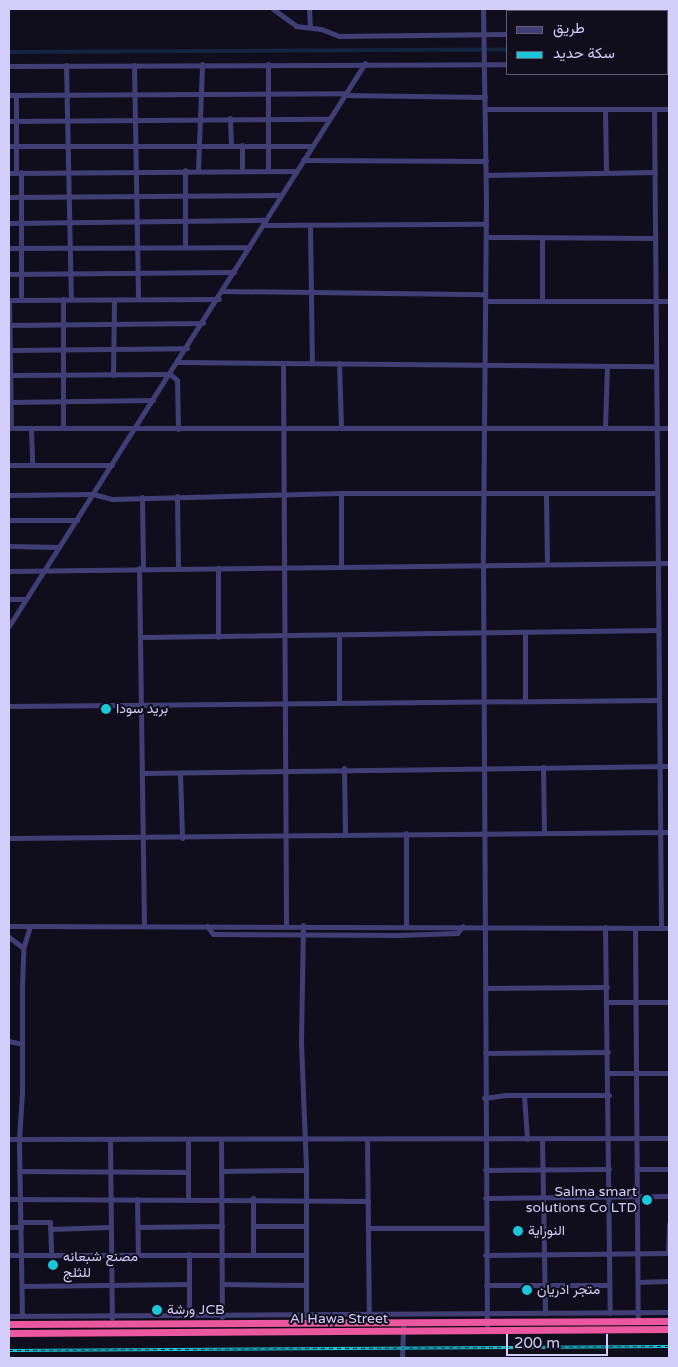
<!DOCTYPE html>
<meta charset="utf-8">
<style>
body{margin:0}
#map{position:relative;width:678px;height:1367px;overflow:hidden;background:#100e1c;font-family:"Varela Round",Vazirmatn,sans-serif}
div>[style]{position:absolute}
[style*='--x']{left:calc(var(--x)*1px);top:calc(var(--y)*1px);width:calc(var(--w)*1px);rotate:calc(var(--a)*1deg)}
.canal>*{height:4px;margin:-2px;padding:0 2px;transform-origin:2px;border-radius:2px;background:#13253f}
.minor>*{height:5px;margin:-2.5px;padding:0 2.5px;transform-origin:2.5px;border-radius:2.5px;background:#403e75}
.highway>*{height:7px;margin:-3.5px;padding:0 3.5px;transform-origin:3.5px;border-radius:3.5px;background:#eb589f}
.rail>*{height:3px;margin-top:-1.5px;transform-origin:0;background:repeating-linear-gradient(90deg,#100e1c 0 4px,#1ac7d9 0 8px);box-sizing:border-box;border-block:1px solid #1ac7d9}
.dots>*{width:14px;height:14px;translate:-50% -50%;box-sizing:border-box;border:2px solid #100e1c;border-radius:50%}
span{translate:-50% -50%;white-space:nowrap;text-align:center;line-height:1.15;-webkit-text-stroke:4px #100e1c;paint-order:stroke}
.poi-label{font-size:14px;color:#d3cef9}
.left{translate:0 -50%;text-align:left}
.right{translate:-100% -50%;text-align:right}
.street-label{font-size:14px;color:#d3cef9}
.frame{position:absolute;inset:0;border:10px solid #d3cef9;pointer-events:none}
.legend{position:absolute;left:506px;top:10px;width:162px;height:65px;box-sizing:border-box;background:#100e1c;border:1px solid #5e5b74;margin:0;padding:6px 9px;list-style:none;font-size:15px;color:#d3cef9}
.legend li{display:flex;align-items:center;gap:10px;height:25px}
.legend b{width:25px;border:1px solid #5e5b74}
.scale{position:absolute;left:506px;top:1334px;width:102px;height:22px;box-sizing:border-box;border:2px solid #d3cef9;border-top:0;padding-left:6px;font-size:15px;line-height:18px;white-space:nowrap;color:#d3cef9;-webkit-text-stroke:4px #100e1c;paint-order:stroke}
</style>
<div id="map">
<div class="canal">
<i style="--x:667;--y:47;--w:2;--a:0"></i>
<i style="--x:9;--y:52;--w:498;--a:-0.3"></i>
</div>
<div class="minor">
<i style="--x:273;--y:9;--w:29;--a:36"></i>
<i style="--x:296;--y:26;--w:25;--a:7"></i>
<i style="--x:321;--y:29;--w:19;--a:21"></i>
<i style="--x:339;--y:36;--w:168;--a:-0.7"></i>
<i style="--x:309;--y:9;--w:18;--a:87"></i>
<i style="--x:483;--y:9;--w:191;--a:89.1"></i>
<i style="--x:486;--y:200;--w:364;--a:90.5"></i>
<i style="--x:483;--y:564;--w:766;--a:89.7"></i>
<i style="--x:650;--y:9;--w:2;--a:90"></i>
<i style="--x:667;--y:32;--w:2;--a:0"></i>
<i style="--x:667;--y:63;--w:2;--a:0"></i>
<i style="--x:268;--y:64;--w:107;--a:90"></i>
<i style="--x:66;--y:65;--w:234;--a:88.8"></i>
<i style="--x:134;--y:65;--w:234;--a:89"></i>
<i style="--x:9;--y:66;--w:498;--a:-0.2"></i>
<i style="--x:9;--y:95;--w:336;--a:-0.3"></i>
<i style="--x:343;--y:95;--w:142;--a:0.8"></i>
<i style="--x:485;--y:109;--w:184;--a:0"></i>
<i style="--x:605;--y:109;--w:63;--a:89.1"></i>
<i style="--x:654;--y:109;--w:818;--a:89.51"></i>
<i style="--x:230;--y:118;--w:27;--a:88"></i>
<i style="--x:9;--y:121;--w:319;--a:-0.4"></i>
<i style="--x:9;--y:146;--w:303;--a:0"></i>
<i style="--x:303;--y:160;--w:183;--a:0.3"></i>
<i style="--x:185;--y:170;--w:77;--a:90"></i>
<i style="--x:198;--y:170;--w:106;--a:-87.8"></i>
<i style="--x:242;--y:170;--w:25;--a:-90"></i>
<i style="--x:16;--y:172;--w:76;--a:-90"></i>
<i style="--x:9;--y:173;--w:287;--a:-0.4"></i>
<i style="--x:486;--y:175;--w:169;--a:-1"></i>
<i style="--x:9;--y:197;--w:271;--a:-0.4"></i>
<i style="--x:9;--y:223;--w:256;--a:-0.7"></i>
<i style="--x:263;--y:225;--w:223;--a:-0.3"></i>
<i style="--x:310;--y:225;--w:138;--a:89.2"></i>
<i style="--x:486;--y:237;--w:169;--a:0.3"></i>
<i style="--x:9;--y:248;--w:240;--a:-0.2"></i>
<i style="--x:9;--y:274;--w:225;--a:-0.5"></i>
<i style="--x:223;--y:291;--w:262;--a:0.7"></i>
<i style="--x:63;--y:299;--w:129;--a:90"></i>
<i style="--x:9;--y:300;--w:210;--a:-0.3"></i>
<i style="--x:9;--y:300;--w:128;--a:89.1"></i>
<i style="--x:21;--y:300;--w:128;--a:-90"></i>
<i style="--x:485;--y:301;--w:184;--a:0"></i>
<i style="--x:542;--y:301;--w:63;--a:-90"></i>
<i style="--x:9;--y:325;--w:194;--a:-0.6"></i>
<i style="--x:9;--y:350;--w:178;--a:-0.6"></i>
<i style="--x:177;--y:362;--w:479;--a:0.5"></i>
<i style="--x:283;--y:363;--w:562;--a:89.69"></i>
<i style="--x:339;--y:363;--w:64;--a:88.2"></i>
<i style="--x:9;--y:375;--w:161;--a:-0.4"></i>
<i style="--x:170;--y:374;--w:9;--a:41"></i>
<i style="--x:177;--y:380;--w:49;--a:88.8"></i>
<i style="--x:113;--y:375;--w:75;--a:-89.2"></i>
<i style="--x:9;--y:402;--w:144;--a:-0.8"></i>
<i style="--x:9;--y:428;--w:660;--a:0"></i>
<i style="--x:31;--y:428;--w:37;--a:88"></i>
<i style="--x:605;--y:428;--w:62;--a:-88.2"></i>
<i style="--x:9;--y:465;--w:103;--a:0"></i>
<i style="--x:341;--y:493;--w:74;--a:90"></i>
<i style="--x:546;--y:494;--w:70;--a:89.2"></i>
<i style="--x:9;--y:495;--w:84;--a:-0.7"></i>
<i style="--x:93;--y:494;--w:20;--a:15"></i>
<i style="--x:112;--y:499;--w:229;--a:-1.5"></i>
<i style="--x:341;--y:493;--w:316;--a:0"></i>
<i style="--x:177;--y:496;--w:71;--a:89.2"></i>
<i style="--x:142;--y:497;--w:70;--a:89.2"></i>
<i style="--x:9;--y:520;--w:68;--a:0"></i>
<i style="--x:9;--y:546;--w:50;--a:1.1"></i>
<i style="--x:139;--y:568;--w:358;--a:89.2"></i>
<i style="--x:218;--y:568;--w:69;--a:90"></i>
<i style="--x:9;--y:571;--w:660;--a:-0.69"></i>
<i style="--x:9;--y:599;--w:16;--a:0"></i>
<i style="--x:9;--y:626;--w:666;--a:-57.69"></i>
<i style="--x:140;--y:637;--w:518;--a:-0.77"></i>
<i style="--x:525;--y:700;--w:67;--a:-90"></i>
<i style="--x:339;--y:702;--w:66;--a:-90"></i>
<i style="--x:9;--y:706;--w:650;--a:-0.53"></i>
<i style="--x:543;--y:767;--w:66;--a:89.1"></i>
<i style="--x:344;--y:768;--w:67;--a:89.1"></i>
<i style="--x:143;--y:773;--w:526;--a:-0.76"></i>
<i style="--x:180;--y:773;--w:65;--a:88.2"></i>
<i style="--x:406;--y:833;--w:92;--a:90"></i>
<i style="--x:9;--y:838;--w:660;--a:-0.52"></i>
<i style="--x:303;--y:925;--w:118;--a:91"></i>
<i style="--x:301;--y:1043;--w:127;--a:87.7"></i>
<i style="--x:306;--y:1170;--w:146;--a:90"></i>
<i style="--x:9;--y:926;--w:660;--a:0.17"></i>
<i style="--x:207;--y:926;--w:10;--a:53"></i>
<i style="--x:213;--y:934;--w:185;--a:0.3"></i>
<i style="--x:398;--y:935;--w:59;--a:-1.9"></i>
<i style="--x:457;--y:933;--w:9;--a:-49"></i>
<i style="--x:605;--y:927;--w:386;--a:89.3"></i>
<i style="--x:635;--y:928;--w:394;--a:89.6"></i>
<i style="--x:9;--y:937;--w:18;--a:38"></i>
<i style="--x:485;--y:988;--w:122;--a:-0.5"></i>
<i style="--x:608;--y:1002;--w:61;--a:0"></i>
<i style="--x:9;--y:1041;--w:13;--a:13"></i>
<i style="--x:485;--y:1053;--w:123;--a:-0.5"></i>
<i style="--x:609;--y:1073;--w:60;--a:0"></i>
<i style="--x:524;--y:1095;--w:44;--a:86.1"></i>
<i style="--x:484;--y:1098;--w:22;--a:-8"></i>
<i style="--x:506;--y:1095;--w:103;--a:0"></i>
<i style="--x:9;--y:1139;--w:660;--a:-0.09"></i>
<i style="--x:110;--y:1139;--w:179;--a:89.4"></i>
<i style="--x:367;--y:1139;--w:178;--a:89.4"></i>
<i style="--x:542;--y:1139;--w:174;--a:89"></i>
<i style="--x:221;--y:1140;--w:177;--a:89.7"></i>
<i style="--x:637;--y:1169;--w:32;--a:0"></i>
<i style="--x:485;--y:1170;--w:124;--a:-0.5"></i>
<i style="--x:19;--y:1171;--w:169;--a:0.3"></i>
<i style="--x:221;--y:1171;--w:85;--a:-0.7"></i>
<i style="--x:188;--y:1198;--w:57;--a:-90"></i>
<i style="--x:253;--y:1198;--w:56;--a:90"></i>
<i style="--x:485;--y:1198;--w:184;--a:-0.6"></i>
<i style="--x:9;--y:1199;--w:359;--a:0.3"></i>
<i style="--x:137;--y:1199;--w:56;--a:89"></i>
<i style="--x:20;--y:1222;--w:30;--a:0"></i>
<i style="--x:50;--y:1222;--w:34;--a:88"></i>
<i style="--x:254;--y:1226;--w:52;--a:0"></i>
<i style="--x:9;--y:1227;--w:12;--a:0"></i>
<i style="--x:138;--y:1227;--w:84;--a:-0.7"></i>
<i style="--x:370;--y:1228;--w:115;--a:0"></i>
<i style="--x:50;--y:1229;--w:60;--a:-1.9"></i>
<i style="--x:668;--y:1253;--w:29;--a:-88"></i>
<i style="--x:189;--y:1254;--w:61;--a:90"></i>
<i style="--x:9;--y:1255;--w:297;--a:0"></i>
<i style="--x:485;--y:1255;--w:184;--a:-0.6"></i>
<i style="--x:638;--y:1282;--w:31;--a:-2"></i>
<i style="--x:222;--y:1284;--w:84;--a:0.7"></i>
<i style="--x:486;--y:1285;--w:123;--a:0"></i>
<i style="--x:22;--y:1286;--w:167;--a:-0.7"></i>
<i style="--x:9;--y:1316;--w:660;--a:-0.35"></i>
<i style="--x:22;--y:1316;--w:177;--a:-91"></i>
<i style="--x:19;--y:1139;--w:46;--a:-86.3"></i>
<i style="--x:22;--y:1093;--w:106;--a:-90"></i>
<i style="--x:22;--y:987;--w:38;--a:-88"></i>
<i style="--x:23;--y:949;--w:24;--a:-73"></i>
<i style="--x:402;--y:1358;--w:36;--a:-88"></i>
</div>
<div class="highway">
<i style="--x:9;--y:1324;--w:660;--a:-0.26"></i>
<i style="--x:9;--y:1333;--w:660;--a:-0.35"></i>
</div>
<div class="rail">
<i style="--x:9;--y:1350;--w:660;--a:-0.35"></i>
</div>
<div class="dots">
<i style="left:106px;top:709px;background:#1ac7d9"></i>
<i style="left:647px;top:1200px;background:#1ac7d9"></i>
<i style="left:518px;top:1231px;background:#1ac7d9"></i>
<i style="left:53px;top:1265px;background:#1ac7d9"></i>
<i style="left:527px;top:1290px;background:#1ac7d9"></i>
<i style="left:157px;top:1310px;background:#1ac7d9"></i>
</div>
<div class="poi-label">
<span class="left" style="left:116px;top:709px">بريد سودا</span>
<span class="right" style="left:637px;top:1200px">Salma smart<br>solutions Co LTD</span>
<span class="left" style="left:528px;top:1231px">النوراية</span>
<span class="left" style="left:63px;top:1265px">مصنع شبعانه<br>للثلج</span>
<span class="left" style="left:537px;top:1290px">متجر ادريان</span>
<span class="left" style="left:167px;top:1310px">ورشة JCB</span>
</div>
<div class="street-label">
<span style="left:339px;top:1319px">Al Hawa Street</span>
</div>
<div class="frame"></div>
<ul class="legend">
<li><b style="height:6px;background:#403e75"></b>طريق</li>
<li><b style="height:6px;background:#1ac7d9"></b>سكة حديد</li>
</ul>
<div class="scale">200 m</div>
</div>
